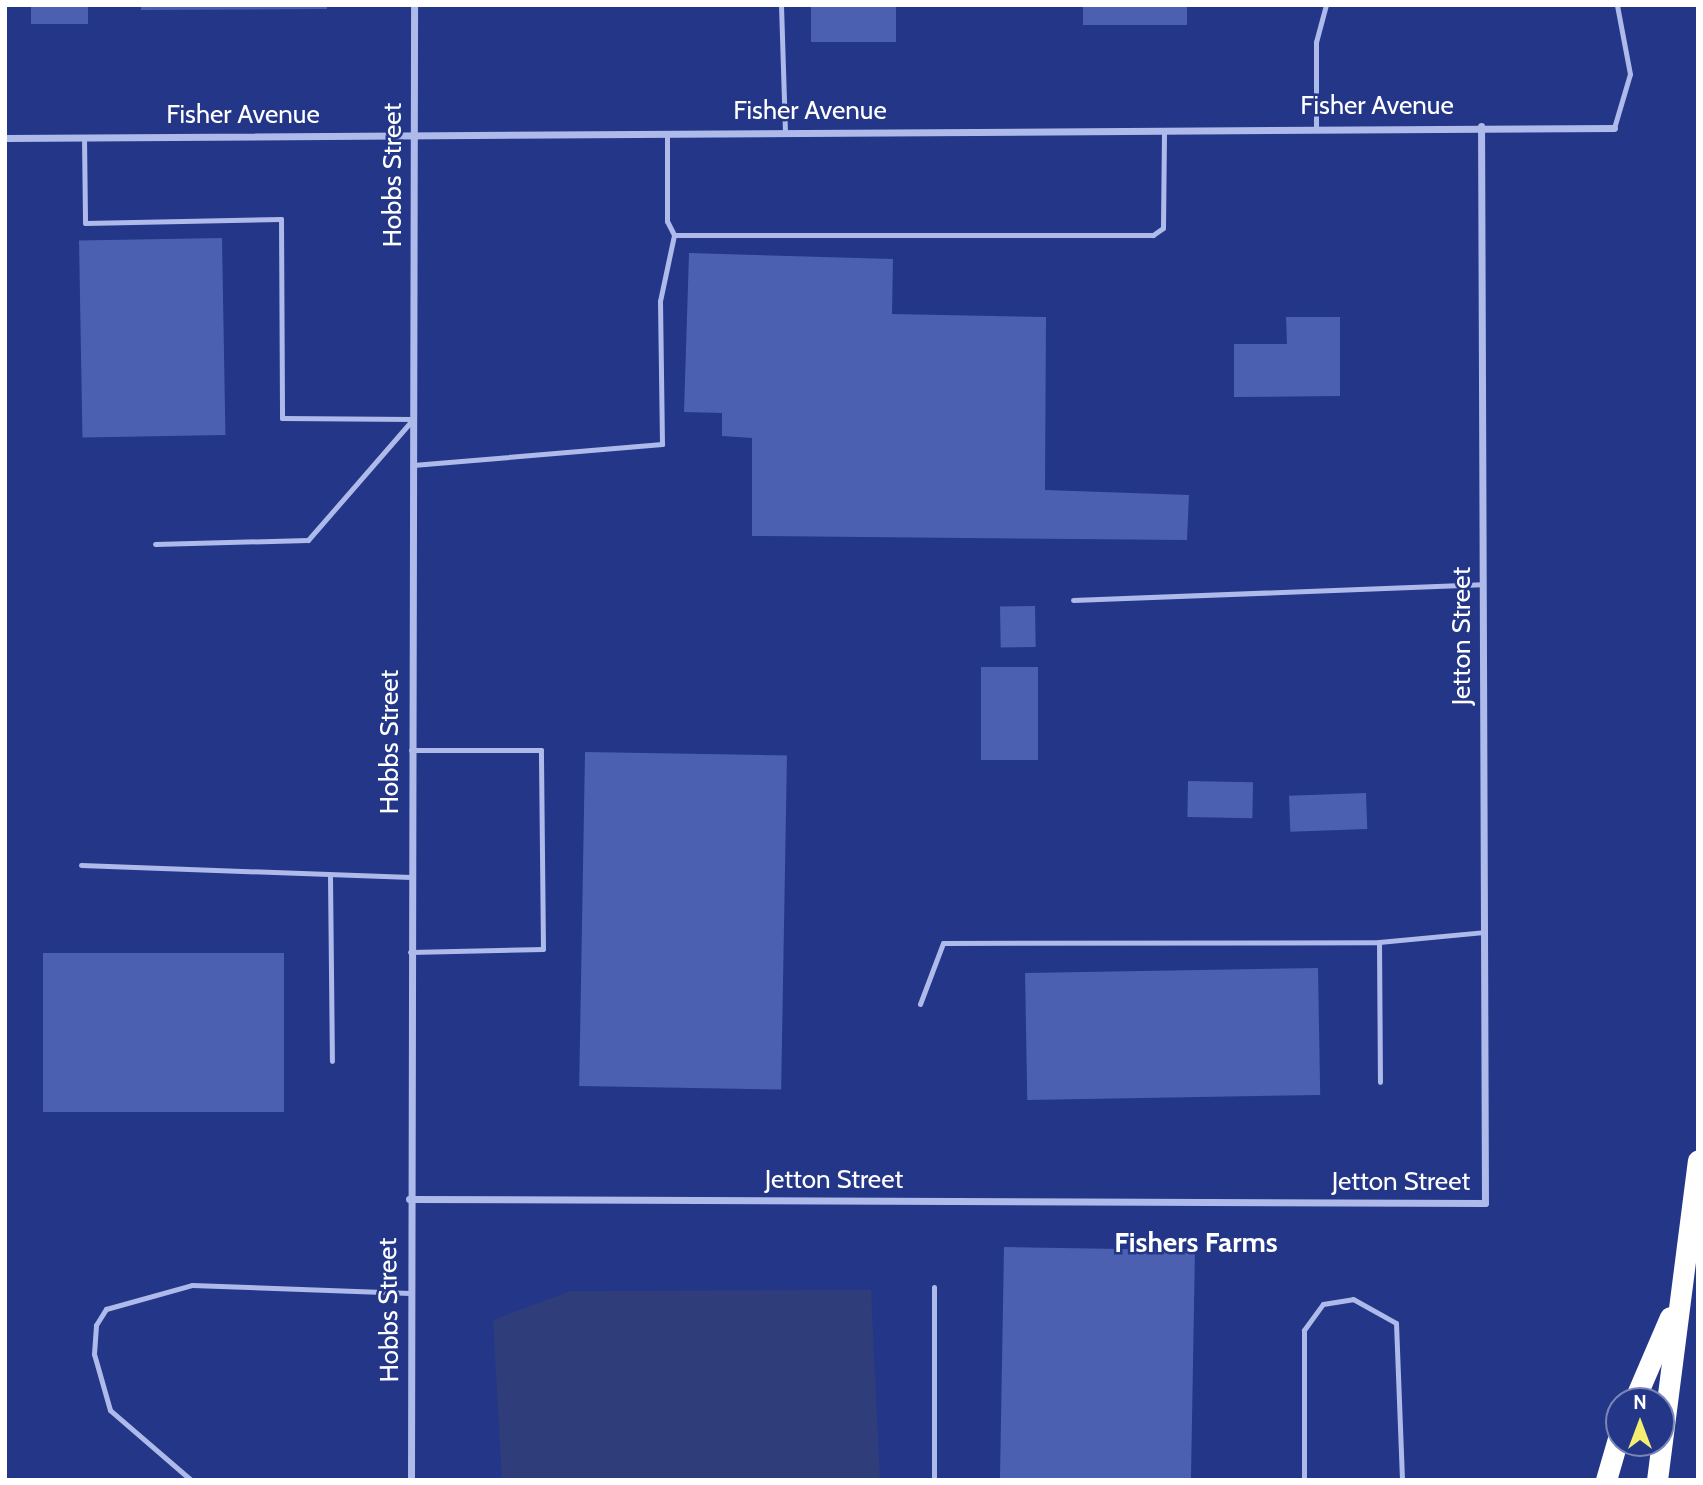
<!DOCTYPE html>
<style>
body{margin:0}
#map{position:relative;width:1703px;height:1485px;overflow:hidden;background:#233688;font-family:Cabin,sans-serif}
div>[style]{position:absolute}
[style*='--x']{left:calc(var(--x)*1px);top:calc(var(--y)*1px);width:calc(var(--w)*1px);rotate:calc(var(--a)*1deg)}
.water>*{inset:0;background:#2f3d7a}
.building>*{inset:0;background:#4b60b0;transform-origin:0 0}
.lane>*{height:5px;margin:-2.5px;padding:0 2.5px;transform-origin:2.5px;border-radius:2.5px;background:#aebaea}
.street>*{height:7px;margin:-3.5px;padding:0 3.5px;transform-origin:3.5px;border-radius:3.5px;background:#aebaea}
.highway>*{height:21px;margin:-10.5px;padding:0 10.5px;transform-origin:10.5px;border-radius:10.5px;background:#fff}
span{translate:-50% -50%;white-space:nowrap;text-align:center;line-height:1.15;-webkit-text-stroke:5px #233688;paint-order:stroke}
.street-label{font-size:26px;color:#fff}
.neighbourhood-label{font-size:28px;color:#fff;font-weight:700}
.frame{position:absolute;inset:0;border:7px solid #fff;pointer-events:none}
.north{position:absolute;left:1605px;top:1387px;width:70px;height:70px;box-sizing:border-box;background:#233688;border:2px solid #7b86b8;border-radius:50%;rotate:0deg;font-size:19px;font-weight:700;line-height:28px;text-align:center;color:#fff}
.north::after{content:'';display:block;margin:auto;width:24px;height:32px;background:#f5ef71;clip-path:polygon(50% 0,100% 100%,50% 72%,0 100%)}
</style>
<div id="map">
<div class="water">
<i style="clip-path:polygon(871px 1290px,880px 1480px,502px 1480px,493px 1320px,570px 1291px)"></i>
</div>
<div class="building">
<i style="left:31px;top:5px;width:57px;height:19px"></i>
<i style="clip-path:polygon(141px 5px,327px 5px,327px 9px,141px 10px)"></i>
<i style="left:811px;top:5px;width:85px;height:37px"></i>
<i style="left:1083px;top:5px;width:104px;height:20px"></i>
<i style="left:222px;top:238px;width:197px;height:143px;rotate:89deg"></i>
<i style="clip-path:polygon(689px 253px,893px 259px,892px 314px,1046px 317px,1045px 490px,1189px 495px,1187px 540px,752px 536px,752px 438px,722px 436px,722px 413px,684px 412px)"></i>
<i style="clip-path:polygon(1286px 317px,1340px 317px,1340px 396px,1234px 397px,1234px 344px,1287px 344px)"></i>
<i style="left:1035px;top:606px;width:41px;height:35px;rotate:89deg"></i>
<i style="left:981px;top:667px;width:57px;height:93px"></i>
<i style="left:585px;top:752px;width:202px;height:334px;rotate:1deg"></i>
<i style="left:1188px;top:781px;width:65px;height:36px;rotate:1deg"></i>
<i style="left:1366px;top:793px;width:36px;height:77px;rotate:88deg"></i>
<i style="left:43px;top:953px;width:241px;height:159px"></i>
<i style="left:1318px;top:968px;width:127px;height:293px;rotate:89deg"></i>
<i style="left:1004px;top:1247px;width:191px;height:233px;rotate:1deg"></i>
</div>
<div class="lane">
<i style="--x:781;--y:5;--w:127;--a:88.2"></i>
<i style="--x:1316;--y:128;--w:86;--a:-90"></i>
<i style="--x:1316;--y:42;--w:38;--a:-75"></i>
<i style="--x:1614;--y:128;--w:56;--a:-73.5"></i>
<i style="--x:1630;--y:74;--w:70;--a:-100.7"></i>
<i style="--x:667;--y:133;--w:88;--a:90"></i>
<i style="--x:667;--y:221;--w:16;--a:63"></i>
<i style="--x:674;--y:235;--w:479;--a:0"></i>
<i style="--x:1153;--y:235;--w:12;--a:-35"></i>
<i style="--x:1163;--y:228;--w:98;--a:-89.4"></i>
<i style="--x:84;--y:137;--w:86;--a:89.3"></i>
<i style="--x:85;--y:223;--w:196;--a:-1.2"></i>
<i style="--x:281;--y:219;--w:199;--a:89.7"></i>
<i style="--x:282;--y:418;--w:131;--a:0.4"></i>
<i style="--x:413;--y:465;--w:250;--a:-4.8"></i>
<i style="--x:662;--y:444;--w:143;--a:-90.8"></i>
<i style="--x:660;--y:301;--w:67;--a:-78"></i>
<i style="--x:155;--y:544;--w:153;--a:-1.5"></i>
<i style="--x:308;--y:540;--w:160;--a:-49"></i>
<i style="--x:1073;--y:600;--w:409;--a:-2.2"></i>
<i style="--x:81;--y:865;--w:330;--a:2.1"></i>
<i style="--x:330;--y:877;--w:184;--a:89.4"></i>
<i style="--x:1379;--y:942;--w:140;--a:89.6"></i>
<i style="--x:410;--y:952;--w:133;--a:-1.3"></i>
<i style="--x:543;--y:949;--w:199;--a:-90.6"></i>
<i style="--x:541;--y:750;--w:130;--a:180"></i>
<i style="--x:920;--y:1004;--w:65;--a:-69.3"></i>
<i style="--x:943;--y:943;--w:436;--a:-0.1"></i>
<i style="--x:1379;--y:942;--w:105;--a:-5.4"></i>
<i style="--x:934;--y:1287;--w:193;--a:90"></i>
<i style="--x:191;--y:1480;--w:107;--a:-139.2"></i>
<i style="--x:110;--y:1410;--w:58;--a:-105.9"></i>
<i style="--x:94;--y:1354;--w:29;--a:-86"></i>
<i style="--x:96;--y:1325;--w:19;--a:-58"></i>
<i style="--x:106;--y:1309;--w:89;--a:-15.6"></i>
<i style="--x:192;--y:1285;--w:218;--a:2.1"></i>
<i style="--x:1304;--y:1480;--w:150;--a:-90"></i>
<i style="--x:1304;--y:1330;--w:32;--a:-54"></i>
<i style="--x:1323;--y:1304;--w:30;--a:-9"></i>
<i style="--x:1353;--y:1299;--w:49;--a:29.2"></i>
<i style="--x:1396;--y:1323;--w:157;--a:87.8"></i>
</div>
<div class="street">
<i style="--x:5;--y:138;--w:1609;--a:-0.36"></i>
<i style="--x:409;--y:1199;--w:1076;--a:0.21"></i>
<i style="--x:1485;--y:1203;--w:1077;--a:-90.21"></i>
<i style="--x:411;--y:1480;--w:1475;--a:-89.88"></i>
</div>
<div class="highway">
<i style="--x:1634;--y:1401;--w:91;--a:-66.8"></i>
<i style="--x:1606;--y:1480;--w:47;--a:-73.9"></i>
<i style="--x:1657;--y:1480;--w:322;--a:-82.7"></i>
</div>
<div class="street-label">
<span style="left:1377px;top:106px">Fisher Avenue</span>
<span style="left:810px;top:111px">Fisher Avenue</span>
<span style="left:243px;top:115px">Fisher Avenue</span>
<span style="left:393px;top:175px;rotate:-90deg">Hobbs Street</span>
<span style="left:1462px;top:636px;rotate:-90deg">Jetton Street</span>
<span style="left:390px;top:742px;rotate:-90deg">Hobbs Street</span>
<span style="left:834px;top:1180px">Jetton Street</span>
<span style="left:1401px;top:1182px">Jetton Street</span>
<span style="left:389px;top:1310px;rotate:-91deg">Hobbs Street</span>
</div>
<div class="neighbourhood-label">
<span style="left:1196px;top:1242px">Fishers Farms</span>
</div>
<div class="frame"></div>
<div class="north">N</div>
</div>
